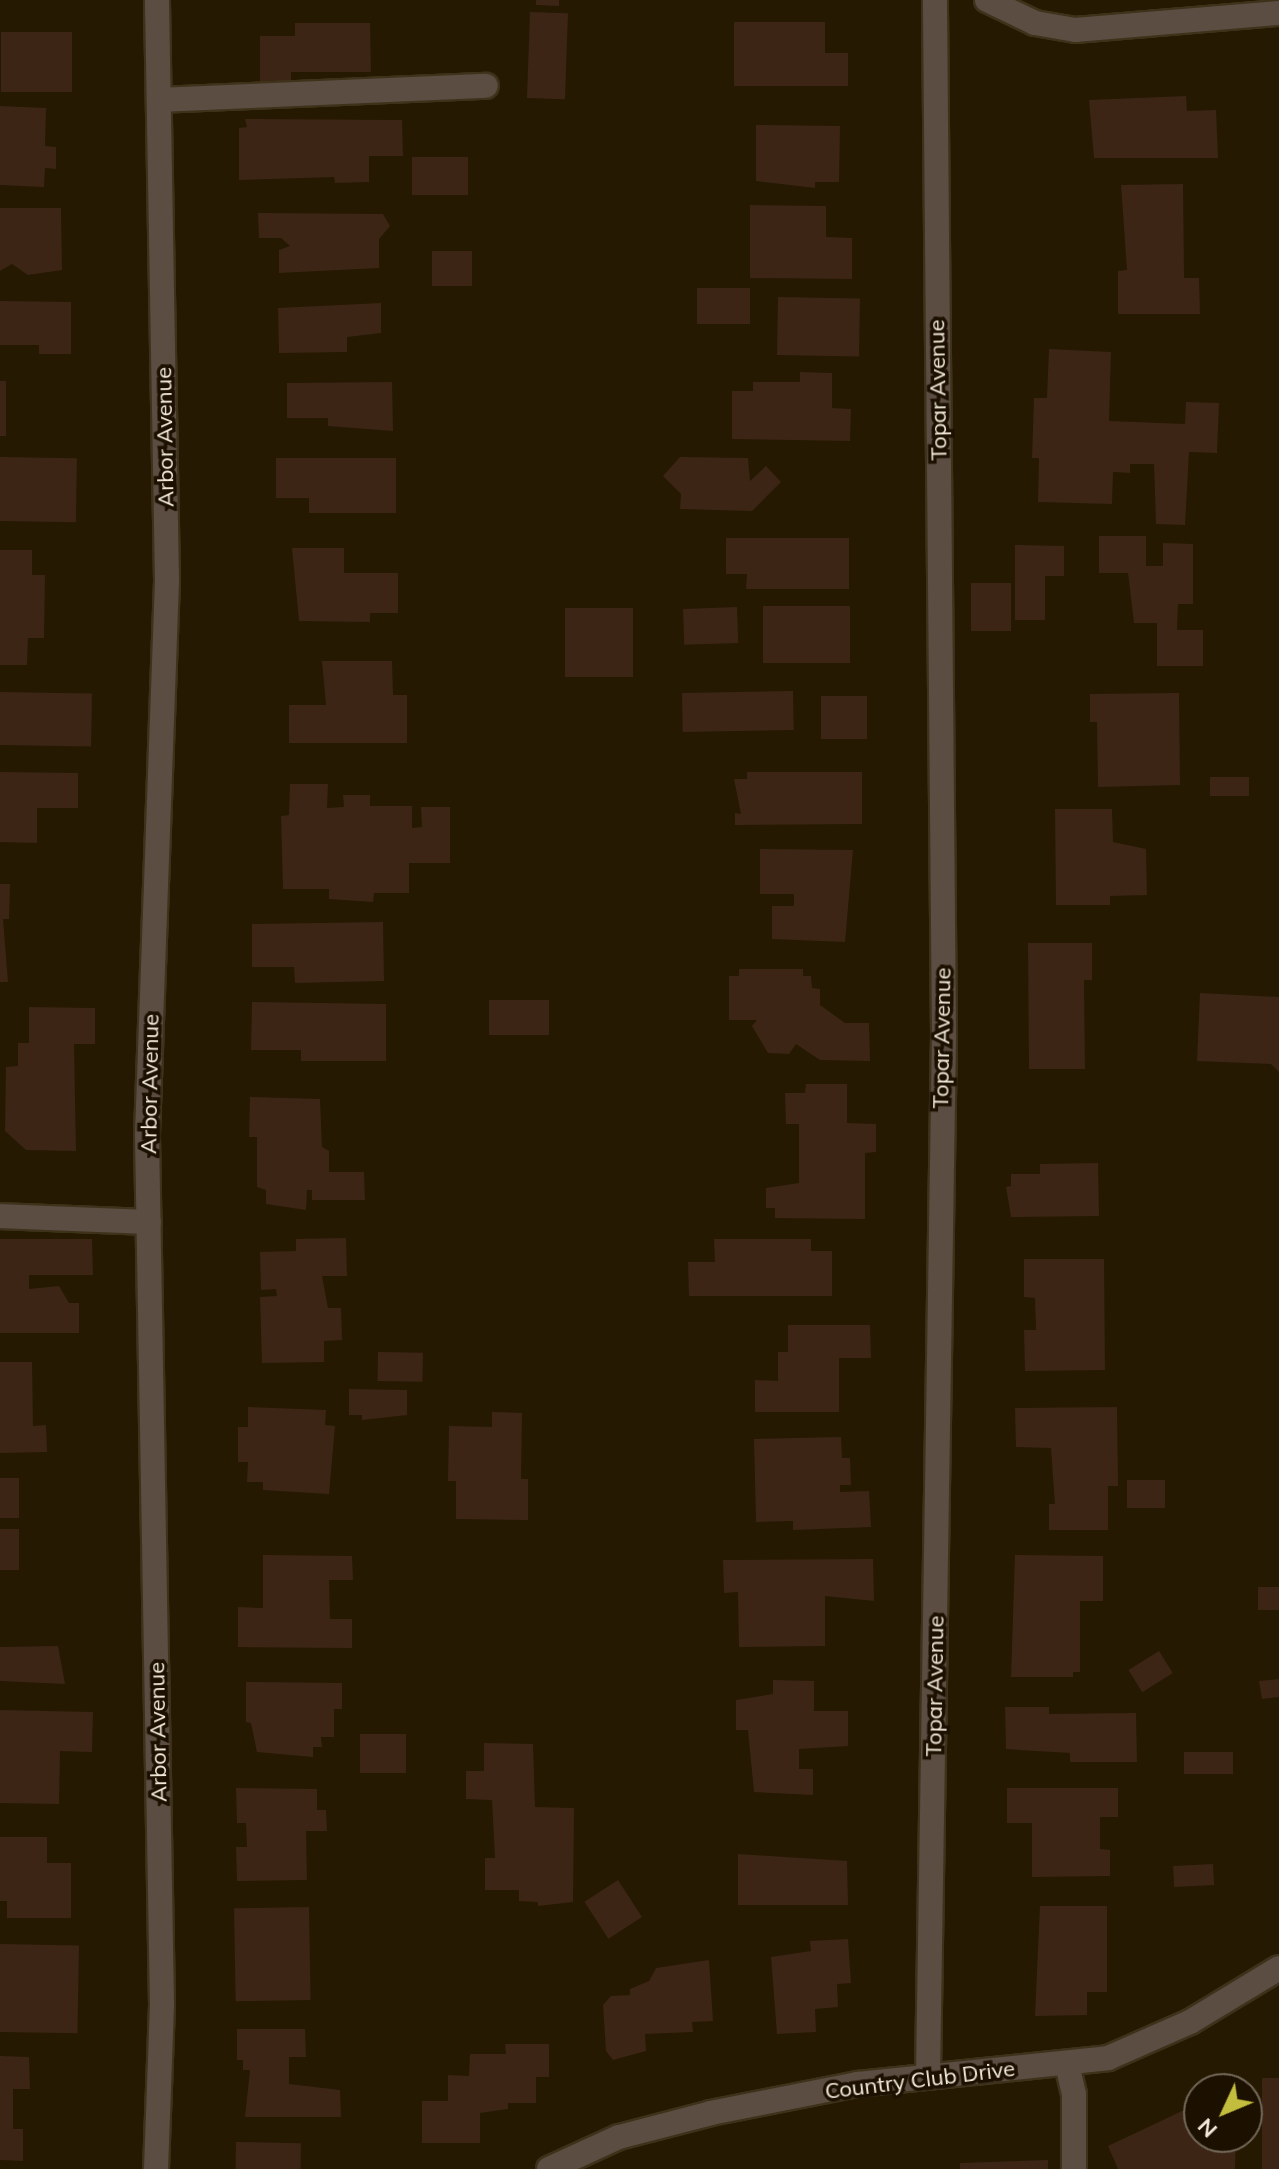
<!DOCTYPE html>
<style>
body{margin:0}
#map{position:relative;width:1279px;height:2169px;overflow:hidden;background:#251901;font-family:Mulish,sans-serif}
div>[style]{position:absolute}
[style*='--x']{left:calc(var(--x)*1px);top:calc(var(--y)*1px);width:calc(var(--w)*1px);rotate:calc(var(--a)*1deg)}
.building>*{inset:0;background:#3c2515;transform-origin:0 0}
.roads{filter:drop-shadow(2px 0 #3e321b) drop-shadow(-2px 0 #3e321b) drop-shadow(0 2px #3e321b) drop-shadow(0 -2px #3e321b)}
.minor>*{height:24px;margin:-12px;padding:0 12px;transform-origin:12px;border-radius:12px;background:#5c4d42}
span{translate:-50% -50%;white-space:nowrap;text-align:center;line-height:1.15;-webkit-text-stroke:7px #1c1000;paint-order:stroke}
.street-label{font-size:22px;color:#f4ebdc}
.north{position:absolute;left:1183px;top:2073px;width:80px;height:80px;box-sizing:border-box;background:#1c1000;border:2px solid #726858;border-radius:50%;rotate:226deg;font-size:22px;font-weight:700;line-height:32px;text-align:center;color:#f4ebdc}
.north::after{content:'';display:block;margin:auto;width:28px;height:36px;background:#c3bd3e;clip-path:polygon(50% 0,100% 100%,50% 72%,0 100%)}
</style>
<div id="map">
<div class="building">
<i style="clip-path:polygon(536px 0,559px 0,559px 6px,536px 5px)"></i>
<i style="left:530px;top:12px;width:38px;height:86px;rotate:2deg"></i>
<i style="clip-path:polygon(734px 22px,825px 22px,825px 53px,848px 53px,848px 86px,734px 86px)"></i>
<i style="clip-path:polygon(295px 23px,370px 23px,371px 72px,291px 72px,291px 83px,260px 83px,260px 36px,295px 36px)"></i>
<i style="left:72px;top:32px;width:60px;height:71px;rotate:90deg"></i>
<i style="clip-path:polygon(1186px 96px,1187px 111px,1216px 110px,1218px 158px,1094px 158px,1089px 100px)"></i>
<i style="clip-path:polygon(0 106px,46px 108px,45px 146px,56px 147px,56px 169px,45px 168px,44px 187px,0 185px)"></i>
<i style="clip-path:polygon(245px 119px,402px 120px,403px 156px,369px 156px,369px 182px,335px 183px,334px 177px,239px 180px,239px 128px,247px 127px)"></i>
<i style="clip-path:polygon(756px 125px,840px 126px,839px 182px,815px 182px,815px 188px,756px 181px)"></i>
<i style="left:468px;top:157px;width:38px;height:56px;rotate:90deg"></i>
<i style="clip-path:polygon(1183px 184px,1184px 278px,1199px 278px,1200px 314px,1118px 314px,1118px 271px,1127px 270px,1121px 185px)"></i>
<i style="clip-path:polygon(750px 205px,826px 206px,826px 237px,852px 238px,852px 279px,750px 278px)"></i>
<i style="clip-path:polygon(0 208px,61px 208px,62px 270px,28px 275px,12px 264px,0 271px)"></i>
<i style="clip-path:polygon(258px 213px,383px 214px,390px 226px,379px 239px,379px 268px,279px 273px,279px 250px,290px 246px,281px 238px,259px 238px)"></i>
<i style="left:432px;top:251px;width:40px;height:35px"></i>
<i style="left:697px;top:288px;width:53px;height:36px"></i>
<i style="left:778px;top:297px;width:82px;height:58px;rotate:1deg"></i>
<i style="clip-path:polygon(0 301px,71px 302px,71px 354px,39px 354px,39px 345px,0 345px)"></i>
<i style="clip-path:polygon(381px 303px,381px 333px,347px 337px,347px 352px,279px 353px,278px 308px)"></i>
<i style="clip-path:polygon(1049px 349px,1111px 352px,1109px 421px,1185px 424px,1186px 402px,1219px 403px,1217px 453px,1189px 452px,1185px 525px,1156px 524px,1154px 464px,1130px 464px,1130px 473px,1113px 472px,1112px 504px,1038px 502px,1039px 458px,1032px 458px,1034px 398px,1047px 398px)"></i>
<i style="clip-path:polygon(800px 372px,832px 373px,832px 408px,851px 409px,850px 441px,732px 439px,732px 391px,753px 391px,753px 382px,800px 382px)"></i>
<i style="left:0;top:381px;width:6px;height:55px"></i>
<i style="clip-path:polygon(392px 382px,393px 431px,328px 426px,328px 418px,287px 418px,287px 383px)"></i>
<i style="left:0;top:457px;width:77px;height:64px;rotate:1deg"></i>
<i style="clip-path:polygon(680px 457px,748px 458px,750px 481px,766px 466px,781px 482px,752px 511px,680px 509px,681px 494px,663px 476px)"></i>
<i style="clip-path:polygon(276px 458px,396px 458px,396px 513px,309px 513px,309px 498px,276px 498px)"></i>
<i style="clip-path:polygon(1099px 536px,1146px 536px,1146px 566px,1163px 566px,1163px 543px,1193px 544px,1193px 604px,1178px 604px,1177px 630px,1203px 630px,1203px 666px,1157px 666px,1157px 623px,1134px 623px,1128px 573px,1099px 573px)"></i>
<i style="clip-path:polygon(726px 538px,849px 538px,849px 589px,746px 589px,747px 574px,726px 574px)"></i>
<i style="clip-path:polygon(1015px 545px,1064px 546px,1064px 576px,1045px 576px,1045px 620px,1015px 620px)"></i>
<i style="clip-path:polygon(292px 548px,344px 548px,344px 573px,398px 573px,398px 613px,370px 613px,370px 622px,299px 621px)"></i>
<i style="clip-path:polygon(0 550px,32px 550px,32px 575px,45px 575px,44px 638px,28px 638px,27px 665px,0 665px)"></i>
<i style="left:971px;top:583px;width:40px;height:48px"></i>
<i style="left:763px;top:606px;width:87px;height:57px"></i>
<i style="left:737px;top:607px;width:36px;height:54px;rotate:88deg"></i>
<i style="left:633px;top:608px;width:69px;height:68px;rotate:90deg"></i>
<i style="clip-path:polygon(322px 661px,392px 661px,393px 695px,407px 695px,407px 743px,289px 743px,289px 705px,326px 705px)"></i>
<i style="left:793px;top:691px;width:39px;height:111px;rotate:89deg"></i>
<i style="left:0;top:692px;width:92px;height:53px;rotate:1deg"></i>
<i style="clip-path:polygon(1179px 693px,1180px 785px,1098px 787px,1097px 722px,1090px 722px,1090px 694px)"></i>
<i style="left:821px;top:696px;width:46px;height:43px"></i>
<i style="clip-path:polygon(0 772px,78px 773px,78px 808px,37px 808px,37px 843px,0 842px)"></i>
<i style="clip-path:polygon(747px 772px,862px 772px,862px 824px,735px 825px,735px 813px,741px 814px,734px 779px,747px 779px)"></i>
<i style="left:1210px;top:777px;width:39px;height:19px"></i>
<i style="clip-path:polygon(290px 784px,328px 784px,327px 808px,344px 807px,343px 795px,370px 795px,370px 806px,412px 806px,412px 828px,422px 827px,421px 807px,450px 807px,450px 863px,409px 863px,409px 893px,374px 893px,373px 902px,329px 899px,329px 889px,283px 889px,281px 816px,289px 815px)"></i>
<i style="clip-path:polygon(1055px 809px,1112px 809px,1113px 842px,1146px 849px,1147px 895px,1110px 896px,1110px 905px,1056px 905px)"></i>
<i style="clip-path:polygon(760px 849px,853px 850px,845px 942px,772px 939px,772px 906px,794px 906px,794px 894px,760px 894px)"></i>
<i style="clip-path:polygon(0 884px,10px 884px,9px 919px,3px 919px,8px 982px,0 982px)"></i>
<i style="clip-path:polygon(383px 922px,384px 981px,295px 983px,294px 967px,252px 967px,252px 924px)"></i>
<i style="clip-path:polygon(1028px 943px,1092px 943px,1092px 980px,1084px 980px,1085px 1069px,1029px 1069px)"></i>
<i style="clip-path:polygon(739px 969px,803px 969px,803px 976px,811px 976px,812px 988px,820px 989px,820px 1005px,845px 1023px,869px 1023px,870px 1061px,820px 1060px,796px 1044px,789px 1054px,768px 1053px,752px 1026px,757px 1020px,729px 1020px,729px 976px,739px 976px)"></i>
<i style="clip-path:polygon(1200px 993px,1279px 997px,1279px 1072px,1271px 1064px,1197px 1061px)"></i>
<i style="left:489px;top:1000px;width:60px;height:35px"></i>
<i style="clip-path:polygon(252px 1002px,386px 1004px,386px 1061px,301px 1061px,301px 1050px,251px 1050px)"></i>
<i style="clip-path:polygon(29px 1007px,95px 1008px,95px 1044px,74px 1044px,76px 1151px,26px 1150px,5px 1131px,6px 1067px,18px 1066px,18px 1043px,29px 1043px)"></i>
<i style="clip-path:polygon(806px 1084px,847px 1084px,847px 1123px,876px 1124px,876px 1152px,865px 1153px,865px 1219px,775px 1218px,775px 1208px,766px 1208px,766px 1188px,799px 1183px,799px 1124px,786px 1124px,785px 1093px,805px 1093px)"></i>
<i style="clip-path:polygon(250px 1097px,320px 1099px,322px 1147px,329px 1151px,329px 1172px,364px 1172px,365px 1200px,312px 1200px,312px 1190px,307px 1190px,306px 1210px,266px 1204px,266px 1190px,257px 1187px,257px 1137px,249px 1137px)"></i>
<i style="clip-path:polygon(1098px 1163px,1099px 1216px,1011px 1217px,1006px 1187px,1011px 1186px,1011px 1174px,1040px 1174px,1040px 1164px)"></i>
<i style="clip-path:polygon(346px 1238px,347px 1276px,322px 1276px,328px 1308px,341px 1308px,342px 1340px,324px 1341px,324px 1362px,262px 1363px,260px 1297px,277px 1296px,276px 1289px,261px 1290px,260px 1252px,296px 1251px,296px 1239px)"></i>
<i style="clip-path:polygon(0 1239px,92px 1239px,93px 1275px,29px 1275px,29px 1289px,59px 1286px,69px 1303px,79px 1303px,79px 1333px,0 1333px)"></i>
<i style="clip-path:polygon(714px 1239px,811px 1239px,811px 1251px,832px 1251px,832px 1296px,689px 1296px,688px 1262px,715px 1262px)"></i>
<i style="clip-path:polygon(1024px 1259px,1104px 1259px,1105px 1370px,1025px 1371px,1024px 1330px,1036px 1330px,1035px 1298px,1024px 1297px)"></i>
<i style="clip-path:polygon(788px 1325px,870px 1325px,871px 1358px,839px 1358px,839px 1412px,755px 1412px,755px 1380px,778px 1381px,778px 1352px,788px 1352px)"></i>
<i style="left:378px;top:1352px;width:45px;height:29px;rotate:1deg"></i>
<i style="clip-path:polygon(0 1362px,32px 1362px,33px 1426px,46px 1425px,47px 1452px,0 1453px)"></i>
<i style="clip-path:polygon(349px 1389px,407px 1390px,407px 1415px,362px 1420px,362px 1415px,349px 1415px)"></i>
<i style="clip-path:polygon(248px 1407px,326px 1410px,325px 1425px,335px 1426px,329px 1494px,263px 1490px,263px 1482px,247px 1482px,248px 1462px,238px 1462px,238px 1427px,248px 1427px)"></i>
<i style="clip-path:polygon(1117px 1407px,1118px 1486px,1108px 1486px,1108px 1530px,1049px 1530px,1049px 1504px,1055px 1504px,1051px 1448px,1016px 1447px,1015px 1408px)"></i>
<i style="clip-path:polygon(492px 1412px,522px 1413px,521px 1479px,528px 1479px,528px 1520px,456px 1519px,456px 1481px,448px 1481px,449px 1426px,492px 1427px)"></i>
<i style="clip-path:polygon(841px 1437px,842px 1458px,850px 1458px,851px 1485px,840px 1485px,840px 1492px,869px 1491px,871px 1527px,793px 1530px,793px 1521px,756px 1522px,754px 1439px)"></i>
<i style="left:0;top:1478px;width:19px;height:40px"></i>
<i style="left:1127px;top:1480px;width:38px;height:28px"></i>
<i style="left:0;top:1529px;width:19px;height:41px"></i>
<i style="clip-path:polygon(263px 1555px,352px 1556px,353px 1580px,329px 1580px,330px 1619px,352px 1619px,352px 1648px,238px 1647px,238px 1607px,263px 1608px)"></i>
<i style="clip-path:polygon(1015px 1555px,1103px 1556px,1103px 1601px,1080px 1601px,1080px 1672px,1073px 1672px,1073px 1677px,1011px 1677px)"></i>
<i style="clip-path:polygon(873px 1559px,874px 1601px,825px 1596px,825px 1646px,739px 1647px,738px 1592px,724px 1593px,723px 1560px)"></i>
<i style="left:1279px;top:1587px;width:23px;height:21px;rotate:90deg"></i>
<i style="clip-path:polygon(58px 1646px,65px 1684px,0 1681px,0 1647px)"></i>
<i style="left:1159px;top:1651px;width:26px;height:36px;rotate:58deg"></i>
<i style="clip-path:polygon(1279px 1679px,1279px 1697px,1262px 1699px,1259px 1681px)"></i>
<i style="clip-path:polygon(773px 1680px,814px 1681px,814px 1711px,848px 1711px,848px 1746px,799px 1749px,799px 1769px,813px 1769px,813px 1795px,754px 1792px,748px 1730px,736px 1730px,736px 1700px,773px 1694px)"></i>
<i style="clip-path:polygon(246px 1682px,342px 1683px,342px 1709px,334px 1709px,334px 1737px,321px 1737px,322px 1747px,313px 1747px,313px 1757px,257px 1752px,251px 1723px,246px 1722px)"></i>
<i style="clip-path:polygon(1005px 1707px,1049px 1707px,1049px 1714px,1136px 1713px,1137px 1762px,1070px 1762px,1070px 1753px,1006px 1749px)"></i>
<i style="clip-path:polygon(0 1710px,93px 1712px,92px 1752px,60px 1751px,59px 1804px,0 1803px)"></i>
<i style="left:360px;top:1734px;width:46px;height:39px"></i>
<i style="clip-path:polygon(484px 1743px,533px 1744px,535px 1807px,574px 1808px,573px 1902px,538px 1906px,538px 1902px,519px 1901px,519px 1890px,485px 1890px,485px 1858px,495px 1858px,492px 1800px,466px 1799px,466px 1771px,484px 1771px)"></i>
<i style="left:1184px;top:1752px;width:49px;height:22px"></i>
<i style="clip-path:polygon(236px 1788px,317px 1789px,317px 1810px,326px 1810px,327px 1831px,306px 1831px,307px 1880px,237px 1881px,236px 1847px,247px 1847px,246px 1823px,237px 1823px)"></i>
<i style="clip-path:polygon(1007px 1788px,1118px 1788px,1118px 1817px,1100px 1817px,1100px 1849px,1110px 1850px,1110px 1876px,1032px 1877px,1032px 1823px,1007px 1823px)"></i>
<i style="clip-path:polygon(0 1837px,47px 1837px,47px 1863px,71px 1863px,71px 1918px,7px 1918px,7px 1901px,0 1901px)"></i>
<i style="clip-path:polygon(738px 1854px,847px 1861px,848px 1905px,738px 1905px)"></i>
<i style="left:1213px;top:1864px;width:21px;height:40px;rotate:87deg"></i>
<i style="left:618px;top:1880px;width:44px;height:40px;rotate:57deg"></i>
<i style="clip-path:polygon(1040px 1906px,1107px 1906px,1107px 1992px,1087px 1992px,1087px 2015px,1035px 2016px)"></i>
<i style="left:309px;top:1907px;width:93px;height:75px;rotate:89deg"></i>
<i style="clip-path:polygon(848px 1939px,851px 1983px,837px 1984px,838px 2007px,815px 2009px,816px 2032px,777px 2034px,771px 1957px,811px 1951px,810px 1941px)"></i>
<i style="left:0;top:1944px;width:79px;height:88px;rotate:1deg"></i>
<i style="clip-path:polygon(709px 1960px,713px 2021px,692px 2022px,693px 2032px,645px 2034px,646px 2051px,613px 2060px,606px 2051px,603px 2005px,611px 1996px,630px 1995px,630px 1989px,649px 1981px,656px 1968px)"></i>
<i style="clip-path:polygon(237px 2029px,305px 2029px,306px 2057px,289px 2057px,289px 2084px,340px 2090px,341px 2117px,245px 2117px,250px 2070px,243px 2070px,243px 2060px,237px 2060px)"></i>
<i style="clip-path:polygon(505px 2044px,549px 2044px,549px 2077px,536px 2077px,536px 2103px,508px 2103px,508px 2109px,480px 2113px,480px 2143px,422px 2143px,422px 2101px,448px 2101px,448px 2075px,469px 2076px,470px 2054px,506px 2054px)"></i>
<i style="clip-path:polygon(0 2056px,29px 2057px,30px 2089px,13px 2089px,13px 2129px,23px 2129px,23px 2161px,0 2160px)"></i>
<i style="left:1262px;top:2078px;width:17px;height:91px"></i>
<i style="clip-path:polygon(1182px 2111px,1199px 2111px,1199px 2137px,1236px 2137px,1235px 2169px,1118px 2169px,1108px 2146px)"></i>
<i style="left:236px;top:2142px;width:65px;height:27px;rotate:1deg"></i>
<i style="clip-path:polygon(1048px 2160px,1048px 2169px,960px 2169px,960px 2163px)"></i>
</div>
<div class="roads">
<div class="minor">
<i style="--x:987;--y:0;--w:53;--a:25.6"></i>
<i style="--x:1035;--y:23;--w:41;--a:9.9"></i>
<i style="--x:1075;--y:30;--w:205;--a:-4.8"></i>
<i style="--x:159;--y:100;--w:327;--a:-2.5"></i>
<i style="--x:0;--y:1216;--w:149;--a:2.3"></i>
<i style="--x:1067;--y:2064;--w:31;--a:77"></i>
<i style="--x:1074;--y:2094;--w:75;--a:90"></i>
<i style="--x:928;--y:2076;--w:1039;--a:-89.12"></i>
<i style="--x:944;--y:1037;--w:1037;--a:-90.5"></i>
<i style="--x:156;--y:2169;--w:165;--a:-87.9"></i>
<i style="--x:162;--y:2004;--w:870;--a:-90.99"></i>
<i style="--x:147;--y:1134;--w:553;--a:-87.93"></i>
<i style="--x:167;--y:581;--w:581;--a:-90.99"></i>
<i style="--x:549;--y:2169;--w:77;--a:-24.6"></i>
<i style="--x:619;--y:2137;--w:95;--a:-14.6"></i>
<i style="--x:711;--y:2113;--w:150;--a:-11.2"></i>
<i style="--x:858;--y:2084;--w:251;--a:-5.9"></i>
<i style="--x:1108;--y:2058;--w:90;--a:-23.7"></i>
<i style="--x:1190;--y:2022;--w:104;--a:-31.2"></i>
</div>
</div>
<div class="street-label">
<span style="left:938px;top:390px;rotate:-91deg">Topar Avenue</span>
<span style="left:165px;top:437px;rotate:-91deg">Arbor Avenue</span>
<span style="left:942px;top:1038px;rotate:-89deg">Topar Avenue</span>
<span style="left:150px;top:1084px;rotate:-89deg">Arbor Avenue</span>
<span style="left:935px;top:1686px;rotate:-89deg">Topar Avenue</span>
<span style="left:158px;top:1732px;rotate:-91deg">Arbor Avenue</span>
<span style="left:920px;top:2080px;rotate:-7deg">Country Club Drive</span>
</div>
<div class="north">N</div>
</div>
